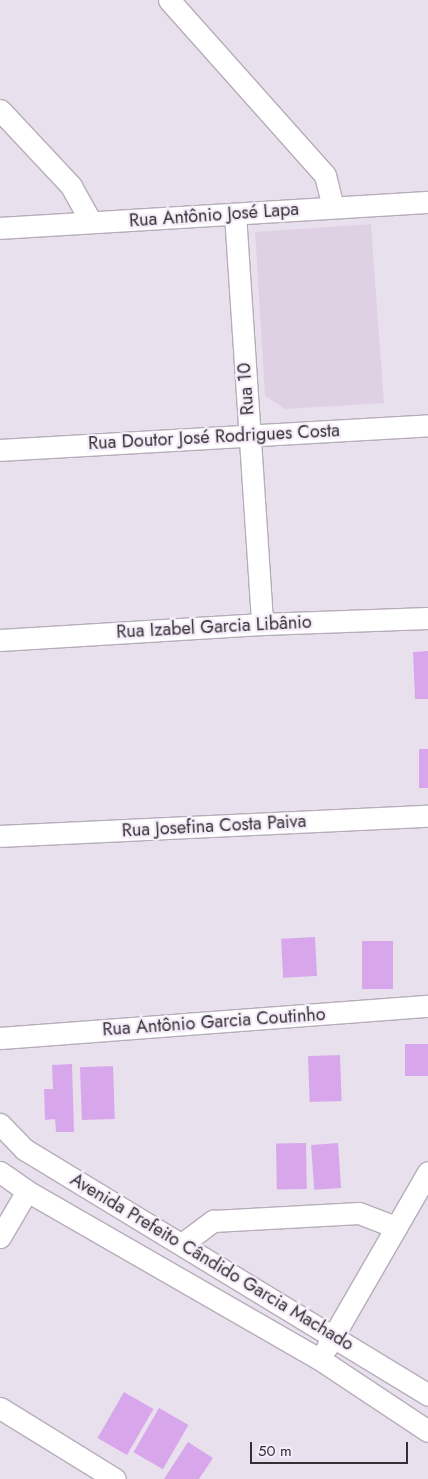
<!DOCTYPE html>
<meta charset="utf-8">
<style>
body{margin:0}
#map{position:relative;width:428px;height:1479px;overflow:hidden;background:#e9e0ed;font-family:Jost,sans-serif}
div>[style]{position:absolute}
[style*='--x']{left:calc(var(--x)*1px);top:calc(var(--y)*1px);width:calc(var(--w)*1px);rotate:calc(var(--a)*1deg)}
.built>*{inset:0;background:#dfd1e4}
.building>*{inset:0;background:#d8a7eb;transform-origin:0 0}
.roads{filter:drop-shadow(1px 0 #b7adba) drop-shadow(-1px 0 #b7adba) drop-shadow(0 1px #b7adba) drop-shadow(0 -1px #b7adba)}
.minor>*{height:21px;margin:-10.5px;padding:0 10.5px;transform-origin:10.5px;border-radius:10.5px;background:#fff}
span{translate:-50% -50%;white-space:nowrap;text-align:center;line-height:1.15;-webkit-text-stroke:4.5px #f6edfa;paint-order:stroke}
.street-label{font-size:18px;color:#332f34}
.scale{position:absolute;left:250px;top:1442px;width:158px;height:22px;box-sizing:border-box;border:2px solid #332f34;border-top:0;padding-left:6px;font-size:15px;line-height:18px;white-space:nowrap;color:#332f34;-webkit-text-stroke:4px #f6edfa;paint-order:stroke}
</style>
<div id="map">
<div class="built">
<i style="clip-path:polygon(371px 224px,384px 403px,285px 409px,265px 396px,255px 232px)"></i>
</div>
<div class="building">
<i style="clip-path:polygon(428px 651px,428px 699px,415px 699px,413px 652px)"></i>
<i style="left:419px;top:749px;width:9px;height:39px"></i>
<i style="left:315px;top:937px;width:39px;height:34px;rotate:87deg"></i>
<i style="left:362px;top:941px;width:31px;height:48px"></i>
<i style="left:428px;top:1044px;width:32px;height:23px;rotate:90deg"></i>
<i style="left:340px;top:1055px;width:46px;height:32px;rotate:88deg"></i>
<i style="clip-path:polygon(72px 1064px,74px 1132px,56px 1132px,55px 1119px,45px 1120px,44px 1089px,53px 1089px,52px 1065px)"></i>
<i style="left:113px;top:1066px;width:53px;height:33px;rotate:88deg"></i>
<i style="left:306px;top:1143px;width:46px;height:30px;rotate:89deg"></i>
<i style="left:338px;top:1143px;width:45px;height:27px;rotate:86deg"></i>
<i style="left:124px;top:1392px;width:34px;height:53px;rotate:30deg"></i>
<i style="left:159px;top:1408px;width:34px;height:51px;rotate:30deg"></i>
<i style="clip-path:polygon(188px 1442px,213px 1458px,199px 1479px,164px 1479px)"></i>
</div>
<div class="roads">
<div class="minor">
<i style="--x:169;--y:0;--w:234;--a:48.3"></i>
<i style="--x:325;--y:175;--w:33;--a:76"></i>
<i style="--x:0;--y:110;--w:104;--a:46.9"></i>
<i style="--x:71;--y:186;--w:41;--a:60.9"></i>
<i style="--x:235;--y:214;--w:411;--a:86.2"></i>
<i style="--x:0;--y:228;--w:429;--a:-3.5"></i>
<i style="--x:0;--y:450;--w:429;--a:-3.3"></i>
<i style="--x:0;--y:640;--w:262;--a:-3.5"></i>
<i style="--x:262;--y:624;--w:166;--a:-2.1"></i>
<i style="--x:0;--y:836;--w:428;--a:-2.7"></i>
<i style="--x:0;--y:1038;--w:429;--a:-4.3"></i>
<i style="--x:0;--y:1124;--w:35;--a:46"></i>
<i style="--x:24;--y:1149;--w:473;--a:31.3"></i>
<i style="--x:0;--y:1172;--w:33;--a:35"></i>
<i style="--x:27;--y:1191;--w:336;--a:29.9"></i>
<i style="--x:318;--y:1358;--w:132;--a:33.6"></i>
<i style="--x:0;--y:1237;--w:53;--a:-59.6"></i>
<i style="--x:182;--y:1244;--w:39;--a:-37"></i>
<i style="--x:213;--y:1221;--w:146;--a:-3.1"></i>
<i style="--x:359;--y:1213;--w:40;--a:21"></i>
<i style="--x:327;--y:1347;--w:202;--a:-60"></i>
<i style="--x:0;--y:1408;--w:135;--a:31.7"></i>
</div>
</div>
<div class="street-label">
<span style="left:214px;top:215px;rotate:-4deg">Rua Antônio José Lapa</span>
<span style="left:246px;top:389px;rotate:-94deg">Rua 10</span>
<span style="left:214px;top:437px;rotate:-3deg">Rua Doutor José Rodrigues Costa</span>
<span style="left:214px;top:627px;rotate:-3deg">Rua Izabel Garcia Libânio</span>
<span style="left:214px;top:826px;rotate:-3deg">Rua Josefina Costa Paiva</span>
<span style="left:214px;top:1022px;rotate:-4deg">Rua Antônio Garcia Coutinho</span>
<span style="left:212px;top:1262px;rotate:31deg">Avenida Prefeito Cândido Garcia Machado</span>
</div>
<div class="scale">50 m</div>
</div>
